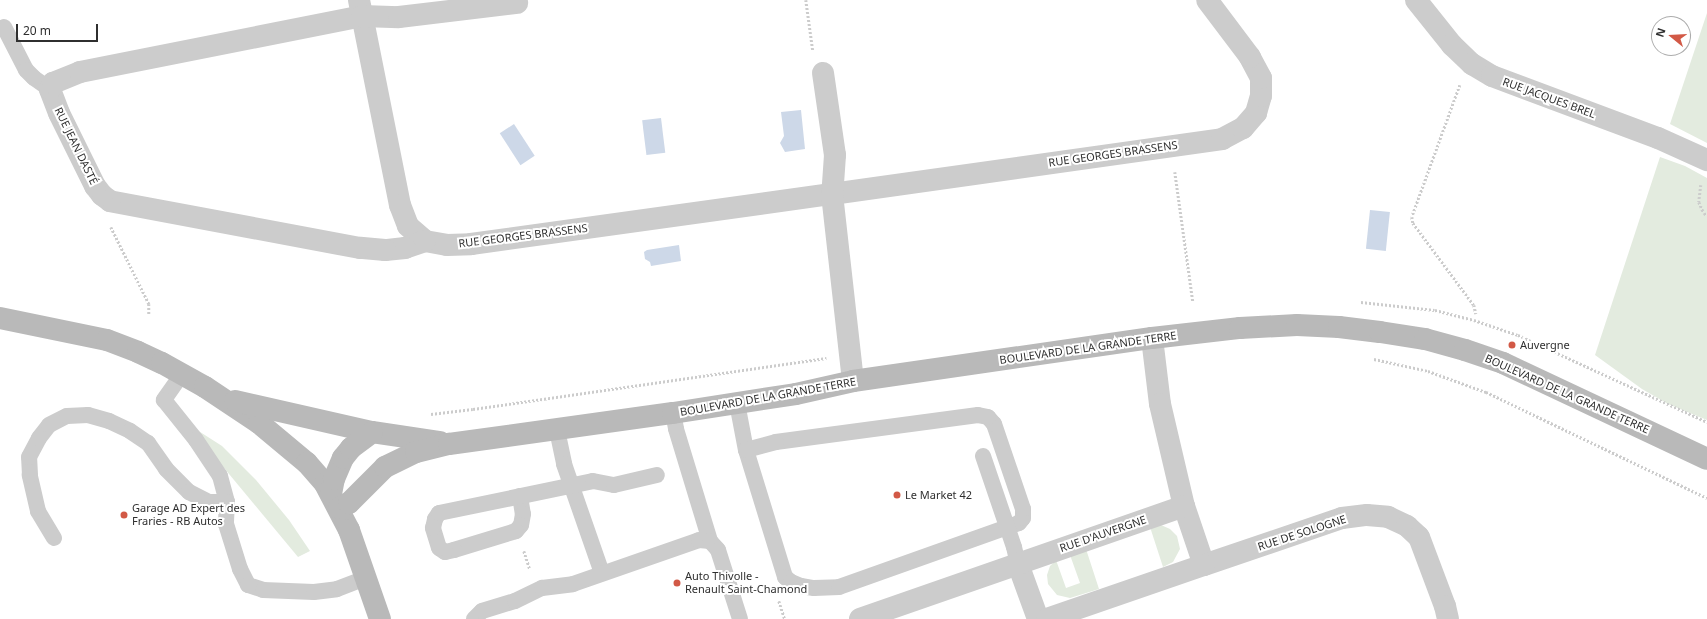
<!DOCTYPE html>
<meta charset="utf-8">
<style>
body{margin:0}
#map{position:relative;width:1707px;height:619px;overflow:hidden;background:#fff;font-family:"Noto Sans",sans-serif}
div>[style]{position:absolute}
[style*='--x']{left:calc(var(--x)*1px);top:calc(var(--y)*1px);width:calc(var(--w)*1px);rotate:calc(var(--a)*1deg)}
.green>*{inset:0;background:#e3ebdf}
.water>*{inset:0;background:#cdd8e8;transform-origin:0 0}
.path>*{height:2.5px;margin-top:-1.25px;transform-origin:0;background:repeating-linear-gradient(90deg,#ccc 0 2px,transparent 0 4px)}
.lane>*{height:16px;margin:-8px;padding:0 8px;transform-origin:8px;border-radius:8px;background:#ccc}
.street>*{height:22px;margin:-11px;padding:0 11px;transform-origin:11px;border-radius:11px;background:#ccc}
.secondary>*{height:22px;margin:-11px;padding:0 11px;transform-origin:11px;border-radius:11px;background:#b9b9b9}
.dots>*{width:11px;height:11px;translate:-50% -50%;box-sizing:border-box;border:2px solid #fff;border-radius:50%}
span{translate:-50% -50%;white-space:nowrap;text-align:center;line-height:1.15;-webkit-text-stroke:4px #fff;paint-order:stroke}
.street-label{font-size:11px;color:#2f2f2f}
.poi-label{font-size:11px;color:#2f2f2f}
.left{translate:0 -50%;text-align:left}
.north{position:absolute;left:1651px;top:16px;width:40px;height:40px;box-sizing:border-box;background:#fff;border:1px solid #acacac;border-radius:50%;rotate:288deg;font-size:11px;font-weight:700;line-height:16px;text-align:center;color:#2f2f2f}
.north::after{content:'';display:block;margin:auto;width:14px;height:18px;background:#d25946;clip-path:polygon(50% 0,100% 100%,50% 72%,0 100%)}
.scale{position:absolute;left:16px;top:24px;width:82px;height:18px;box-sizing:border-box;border:2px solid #2f2f2f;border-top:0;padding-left:5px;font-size:12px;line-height:14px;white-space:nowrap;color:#2f2f2f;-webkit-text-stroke:3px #fff;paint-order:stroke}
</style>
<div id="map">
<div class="green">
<i style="clip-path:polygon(1707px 13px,1707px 143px,1670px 124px)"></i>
<i style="clip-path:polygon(1660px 157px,1685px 166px,1707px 178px,1707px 420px,1668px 404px,1642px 389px,1595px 355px)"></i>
<i style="clip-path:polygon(197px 430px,222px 446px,256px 480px,289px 520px,310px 551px,298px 557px,195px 433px)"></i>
<i style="clip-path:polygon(1161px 525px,1170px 529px,1177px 536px,1180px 549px,1173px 562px,1163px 567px,1150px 527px)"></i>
<i style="clip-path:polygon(1086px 549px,1099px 589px,1070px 598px,1057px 595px,1048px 584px,1047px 575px,1050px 566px,1056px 560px,1066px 588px,1080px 583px,1070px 555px)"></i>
</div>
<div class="water">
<i style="clip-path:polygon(801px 110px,805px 149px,785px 152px,780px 143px,784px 136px,781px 112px)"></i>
<i style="left:661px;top:118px;width:35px;height:19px;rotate:83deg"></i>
<i style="left:514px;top:124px;width:38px;height:17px;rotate:57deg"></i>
<i style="left:1370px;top:210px;width:20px;height:39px;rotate:6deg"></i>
<i style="clip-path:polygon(679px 245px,681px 261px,651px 266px,650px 262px,645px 259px,644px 252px,647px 250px)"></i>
</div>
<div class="path">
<i style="--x:806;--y:0;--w:51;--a:82.2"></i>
<i style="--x:1460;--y:85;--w:140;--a:110"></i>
<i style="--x:1412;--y:217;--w:6;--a:81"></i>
<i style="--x:1413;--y:223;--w:102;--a:53.4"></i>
<i style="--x:1474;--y:305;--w:9;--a:77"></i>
<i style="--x:1175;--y:172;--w:131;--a:82.1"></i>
<i style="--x:1701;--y:185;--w:17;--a:97"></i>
<i style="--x:1699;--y:202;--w:12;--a:66"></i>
<i style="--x:1704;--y:213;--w:4;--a:34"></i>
<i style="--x:111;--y:227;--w:86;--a:63.7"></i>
<i style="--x:149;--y:304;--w:11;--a:90"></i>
<i style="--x:1361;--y:302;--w:74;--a:6.2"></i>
<i style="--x:1435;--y:310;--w:40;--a:14.4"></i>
<i style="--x:1474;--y:320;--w:46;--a:18.8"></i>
<i style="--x:1518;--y:335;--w:208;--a:24.7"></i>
<i style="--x:1374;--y:359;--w:55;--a:12.5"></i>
<i style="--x:1428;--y:371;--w:62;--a:19.9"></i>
<i style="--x:1486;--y:392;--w:245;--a:25.6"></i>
<i style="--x:431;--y:414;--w:42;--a:-6.8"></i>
<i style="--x:473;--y:409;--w:357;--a:-8.2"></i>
<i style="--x:524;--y:551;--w:19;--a:72"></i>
<i style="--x:779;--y:601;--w:19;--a:72"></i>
</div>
<div class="lane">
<i style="--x:4;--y:27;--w:48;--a:62.9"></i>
<i style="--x:26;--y:70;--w:11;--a:45"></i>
<i style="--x:34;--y:78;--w:19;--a:35"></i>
<i style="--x:182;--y:374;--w:32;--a:125"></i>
<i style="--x:164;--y:400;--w:51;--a:51.3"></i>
<i style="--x:196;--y:440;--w:43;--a:56.3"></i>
<i style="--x:220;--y:476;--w:27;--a:75"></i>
<i style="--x:227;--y:502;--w:22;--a:93"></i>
<i style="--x:226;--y:524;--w:47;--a:72.7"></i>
<i style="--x:240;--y:569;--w:18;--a:63"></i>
<i style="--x:248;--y:585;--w:16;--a:18"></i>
<i style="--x:263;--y:590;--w:51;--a:2.2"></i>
<i style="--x:314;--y:592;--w:23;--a:-7"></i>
<i style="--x:337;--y:589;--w:31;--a:-21"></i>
<i style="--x:737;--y:403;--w:48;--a:79.2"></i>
<i style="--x:746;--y:450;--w:133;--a:72.9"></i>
<i style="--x:785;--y:577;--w:8;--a:40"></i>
<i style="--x:791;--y:582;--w:11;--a:22"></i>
<i style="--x:801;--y:586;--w:13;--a:9"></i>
<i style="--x:814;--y:588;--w:25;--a:-2"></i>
<i style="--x:839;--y:587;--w:191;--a:-19.6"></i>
<i style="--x:1019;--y:523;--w:6;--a:-51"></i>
<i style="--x:1023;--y:518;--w:9;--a:-90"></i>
<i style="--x:1023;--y:509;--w:90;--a:-108.8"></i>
<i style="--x:994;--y:424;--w:9;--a:-131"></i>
<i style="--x:988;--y:417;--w:10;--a:-169"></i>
<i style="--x:978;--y:415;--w:204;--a:172.4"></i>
<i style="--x:776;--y:442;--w:31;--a:165"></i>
<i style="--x:673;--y:413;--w:16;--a:79"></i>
<i style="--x:676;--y:429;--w:117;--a:73.1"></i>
<i style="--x:557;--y:430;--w:35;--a:78"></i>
<i style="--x:564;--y:464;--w:115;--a:70.8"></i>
<i style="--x:983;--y:456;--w:96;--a:71.2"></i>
<i style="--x:1014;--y:547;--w:17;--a:77"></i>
<i style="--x:520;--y:496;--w:18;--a:81"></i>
<i style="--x:523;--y:514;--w:11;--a:100"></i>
<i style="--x:521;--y:525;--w:8;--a:130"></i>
<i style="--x:516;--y:531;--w:65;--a:163"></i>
<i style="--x:454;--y:550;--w:9;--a:167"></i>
<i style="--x:445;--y:552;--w:7;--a:-146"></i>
<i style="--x:439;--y:548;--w:21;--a:-107"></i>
<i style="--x:433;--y:528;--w:9;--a:-77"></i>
<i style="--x:435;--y:519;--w:7;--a:-56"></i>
<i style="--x:439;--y:513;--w:157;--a:-11.7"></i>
<i style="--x:593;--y:481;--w:21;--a:11"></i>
<i style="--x:614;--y:485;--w:44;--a:-13.1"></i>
<i style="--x:54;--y:538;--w:31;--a:-121"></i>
<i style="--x:38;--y:511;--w:37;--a:-103"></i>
<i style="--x:30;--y:475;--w:18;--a:-93"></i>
<i style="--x:29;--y:457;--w:21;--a:-62"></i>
<i style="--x:39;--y:438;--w:16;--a:-52"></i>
<i style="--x:49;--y:425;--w:20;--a:-27"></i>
<i style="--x:67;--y:416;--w:21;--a:-3"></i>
<i style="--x:88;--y:415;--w:22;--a:16"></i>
<i style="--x:109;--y:421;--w:23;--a:25"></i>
<i style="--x:130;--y:431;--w:22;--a:34"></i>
<i style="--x:148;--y:443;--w:32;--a:55"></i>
<i style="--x:166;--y:469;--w:33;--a:45"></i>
<i style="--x:189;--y:492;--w:22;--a:27"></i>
<i style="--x:209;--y:502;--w:18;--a:0"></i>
<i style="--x:474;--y:619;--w:11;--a:-45"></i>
<i style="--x:482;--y:611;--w:34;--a:-17"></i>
<i style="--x:515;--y:601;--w:30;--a:-26"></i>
<i style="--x:542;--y:588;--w:31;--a:-7"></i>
<i style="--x:573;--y:584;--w:133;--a:-19.2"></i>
<i style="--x:699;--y:540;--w:11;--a:5"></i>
<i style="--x:710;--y:541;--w:12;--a:48"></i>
<i style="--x:718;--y:550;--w:72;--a:72.3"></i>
</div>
<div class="street">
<i style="--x:359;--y:0;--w:209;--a:78.7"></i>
<i style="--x:400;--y:205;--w:22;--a:69"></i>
<i style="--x:408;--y:226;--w:23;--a:41"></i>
<i style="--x:425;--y:241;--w:22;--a:10"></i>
<i style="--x:447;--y:245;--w:24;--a:-2"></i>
<i style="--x:471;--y:244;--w:364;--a:-7.9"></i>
<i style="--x:832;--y:194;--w:394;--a:-8"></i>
<i style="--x:1222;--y:139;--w:24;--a:-28"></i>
<i style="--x:1243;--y:128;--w:20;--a:-49"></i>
<i style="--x:1256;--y:113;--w:18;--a:-74"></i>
<i style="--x:1261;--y:96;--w:18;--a:-90"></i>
<i style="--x:1261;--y:78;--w:24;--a:-118"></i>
<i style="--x:1250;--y:57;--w:71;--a:-127"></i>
<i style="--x:1416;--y:0;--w:58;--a:51.3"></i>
<i style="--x:1452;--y:45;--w:28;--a:44"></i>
<i style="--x:1472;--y:64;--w:23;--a:31"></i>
<i style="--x:1492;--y:76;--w:177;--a:20.5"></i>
<i style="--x:1658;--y:138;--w:54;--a:24.2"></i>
<i style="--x:823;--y:73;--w:83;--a:81.7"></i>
<i style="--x:835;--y:155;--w:39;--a:94"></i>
<i style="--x:832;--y:194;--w:188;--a:83.6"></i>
<i style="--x:425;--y:241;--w:21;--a:161"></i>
<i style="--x:405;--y:248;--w:20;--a:174"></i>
<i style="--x:385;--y:250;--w:25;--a:-175"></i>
<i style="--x:360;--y:248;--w:254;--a:-169.4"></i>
<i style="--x:110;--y:201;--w:10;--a:-143"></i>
<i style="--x:102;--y:195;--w:11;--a:-128"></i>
<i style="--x:95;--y:186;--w:81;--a:-116.3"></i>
<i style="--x:59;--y:113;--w:26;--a:-111"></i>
<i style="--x:50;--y:89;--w:7;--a:-63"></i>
<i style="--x:53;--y:83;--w:29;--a:-22"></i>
<i style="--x:80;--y:72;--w:288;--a:-11.2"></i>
<i style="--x:362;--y:16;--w:37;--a:2"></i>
<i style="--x:399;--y:17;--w:119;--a:-6.8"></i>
<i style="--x:1152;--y:338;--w:66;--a:83.1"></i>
<i style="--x:1160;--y:404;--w:105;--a:76.8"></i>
<i style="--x:1184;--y:506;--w:62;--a:71.3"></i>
<i style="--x:1204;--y:565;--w:146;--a:-18.8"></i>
<i style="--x:1342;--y:518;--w:25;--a:-7"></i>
<i style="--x:1367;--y:515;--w:21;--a:5"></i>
<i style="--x:1388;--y:517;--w:21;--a:25"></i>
<i style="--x:1407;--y:526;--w:16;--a:43"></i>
<i style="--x:1419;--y:537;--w:74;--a:69.4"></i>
<i style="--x:1445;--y:606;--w:13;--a:77"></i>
<i style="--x:1018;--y:564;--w:59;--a:70"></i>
<i style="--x:860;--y:619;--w:343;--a:-19.2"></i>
<i style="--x:1047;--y:619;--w:166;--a:-19"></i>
</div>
<div class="secondary">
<i style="--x:0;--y:318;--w:109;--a:11.6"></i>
<i style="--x:107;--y:340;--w:33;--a:21"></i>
<i style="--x:138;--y:352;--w:26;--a:25"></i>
<i style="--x:162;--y:363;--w:49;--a:29.2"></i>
<i style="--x:205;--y:387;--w:65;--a:33.7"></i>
<i style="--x:259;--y:423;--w:62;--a:39.8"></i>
<i style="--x:307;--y:463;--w:28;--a:49"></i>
<i style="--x:325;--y:484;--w:52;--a:62.4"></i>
<i style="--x:349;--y:530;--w:94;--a:70.8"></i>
<i style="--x:235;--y:401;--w:140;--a:12.8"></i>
<i style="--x:372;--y:432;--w:69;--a:8.4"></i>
<i style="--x:331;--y:494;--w:15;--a:-79"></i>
<i style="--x:334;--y:479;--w:23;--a:-67"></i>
<i style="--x:343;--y:458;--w:13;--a:-51"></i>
<i style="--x:351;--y:448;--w:26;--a:-37"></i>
<i style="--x:339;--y:508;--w:11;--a:-27"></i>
<i style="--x:349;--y:503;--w:51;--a:-45"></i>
<i style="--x:385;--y:467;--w:34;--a:-26"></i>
<i style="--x:416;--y:452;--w:34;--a:-14"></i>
<i style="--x:449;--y:444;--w:226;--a:-7.9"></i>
<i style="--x:673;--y:413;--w:124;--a:-8.8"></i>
<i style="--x:796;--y:394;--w:58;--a:-12.8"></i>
<i style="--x:853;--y:381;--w:302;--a:-8.2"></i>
<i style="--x:1152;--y:338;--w:89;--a:-6.5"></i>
<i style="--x:1240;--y:328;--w:57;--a:-3"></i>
<i style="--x:1297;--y:325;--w:42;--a:2.7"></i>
<i style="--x:1339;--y:327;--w:41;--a:7"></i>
<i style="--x:1380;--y:332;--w:46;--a:8.8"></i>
<i style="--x:1425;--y:339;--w:41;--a:15.4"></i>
<i style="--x:1465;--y:350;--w:40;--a:18.9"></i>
<i style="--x:1503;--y:363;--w:225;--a:25.2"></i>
</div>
<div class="dots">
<i style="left:1512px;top:345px;background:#d25946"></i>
<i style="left:897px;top:495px;background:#d25946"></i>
<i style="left:124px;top:515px;background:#d25946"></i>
<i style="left:677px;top:583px;background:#d25946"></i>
</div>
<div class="street-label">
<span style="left:1549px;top:98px;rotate:20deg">RUE JACQUES BREL</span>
<span style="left:76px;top:146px;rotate:64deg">RUE JEAN DASTÉ</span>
<span style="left:1113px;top:154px;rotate:-8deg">RUE GEORGES BRASSENS</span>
<span style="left:523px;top:236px;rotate:-7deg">RUE GEORGES BRASSENS</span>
<span style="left:1088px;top:348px;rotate:-8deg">BOULEVARD DE LA GRANDE TERRE</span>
<span style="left:1567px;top:394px;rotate:24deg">BOULEVARD DE LA GRANDE TERRE</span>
<span style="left:768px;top:397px;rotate:-10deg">BOULEVARD DE LA GRANDE TERRE</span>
<span style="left:1302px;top:533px;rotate:-18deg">RUE DE SOLOGNE</span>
<span style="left:1103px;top:534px;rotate:-19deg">RUE D'AUVERGNE</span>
</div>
<div class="poi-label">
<span class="left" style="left:1520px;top:345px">Auvergne</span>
<span class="left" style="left:905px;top:495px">Le Market 42</span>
<span class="left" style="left:132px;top:515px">Garage AD Expert des<br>Fraries - RB Autos</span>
<span class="left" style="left:685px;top:583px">Auto Thivolle -<br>Renault Saint-Chamond</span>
</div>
<div class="north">N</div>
<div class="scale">20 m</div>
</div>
